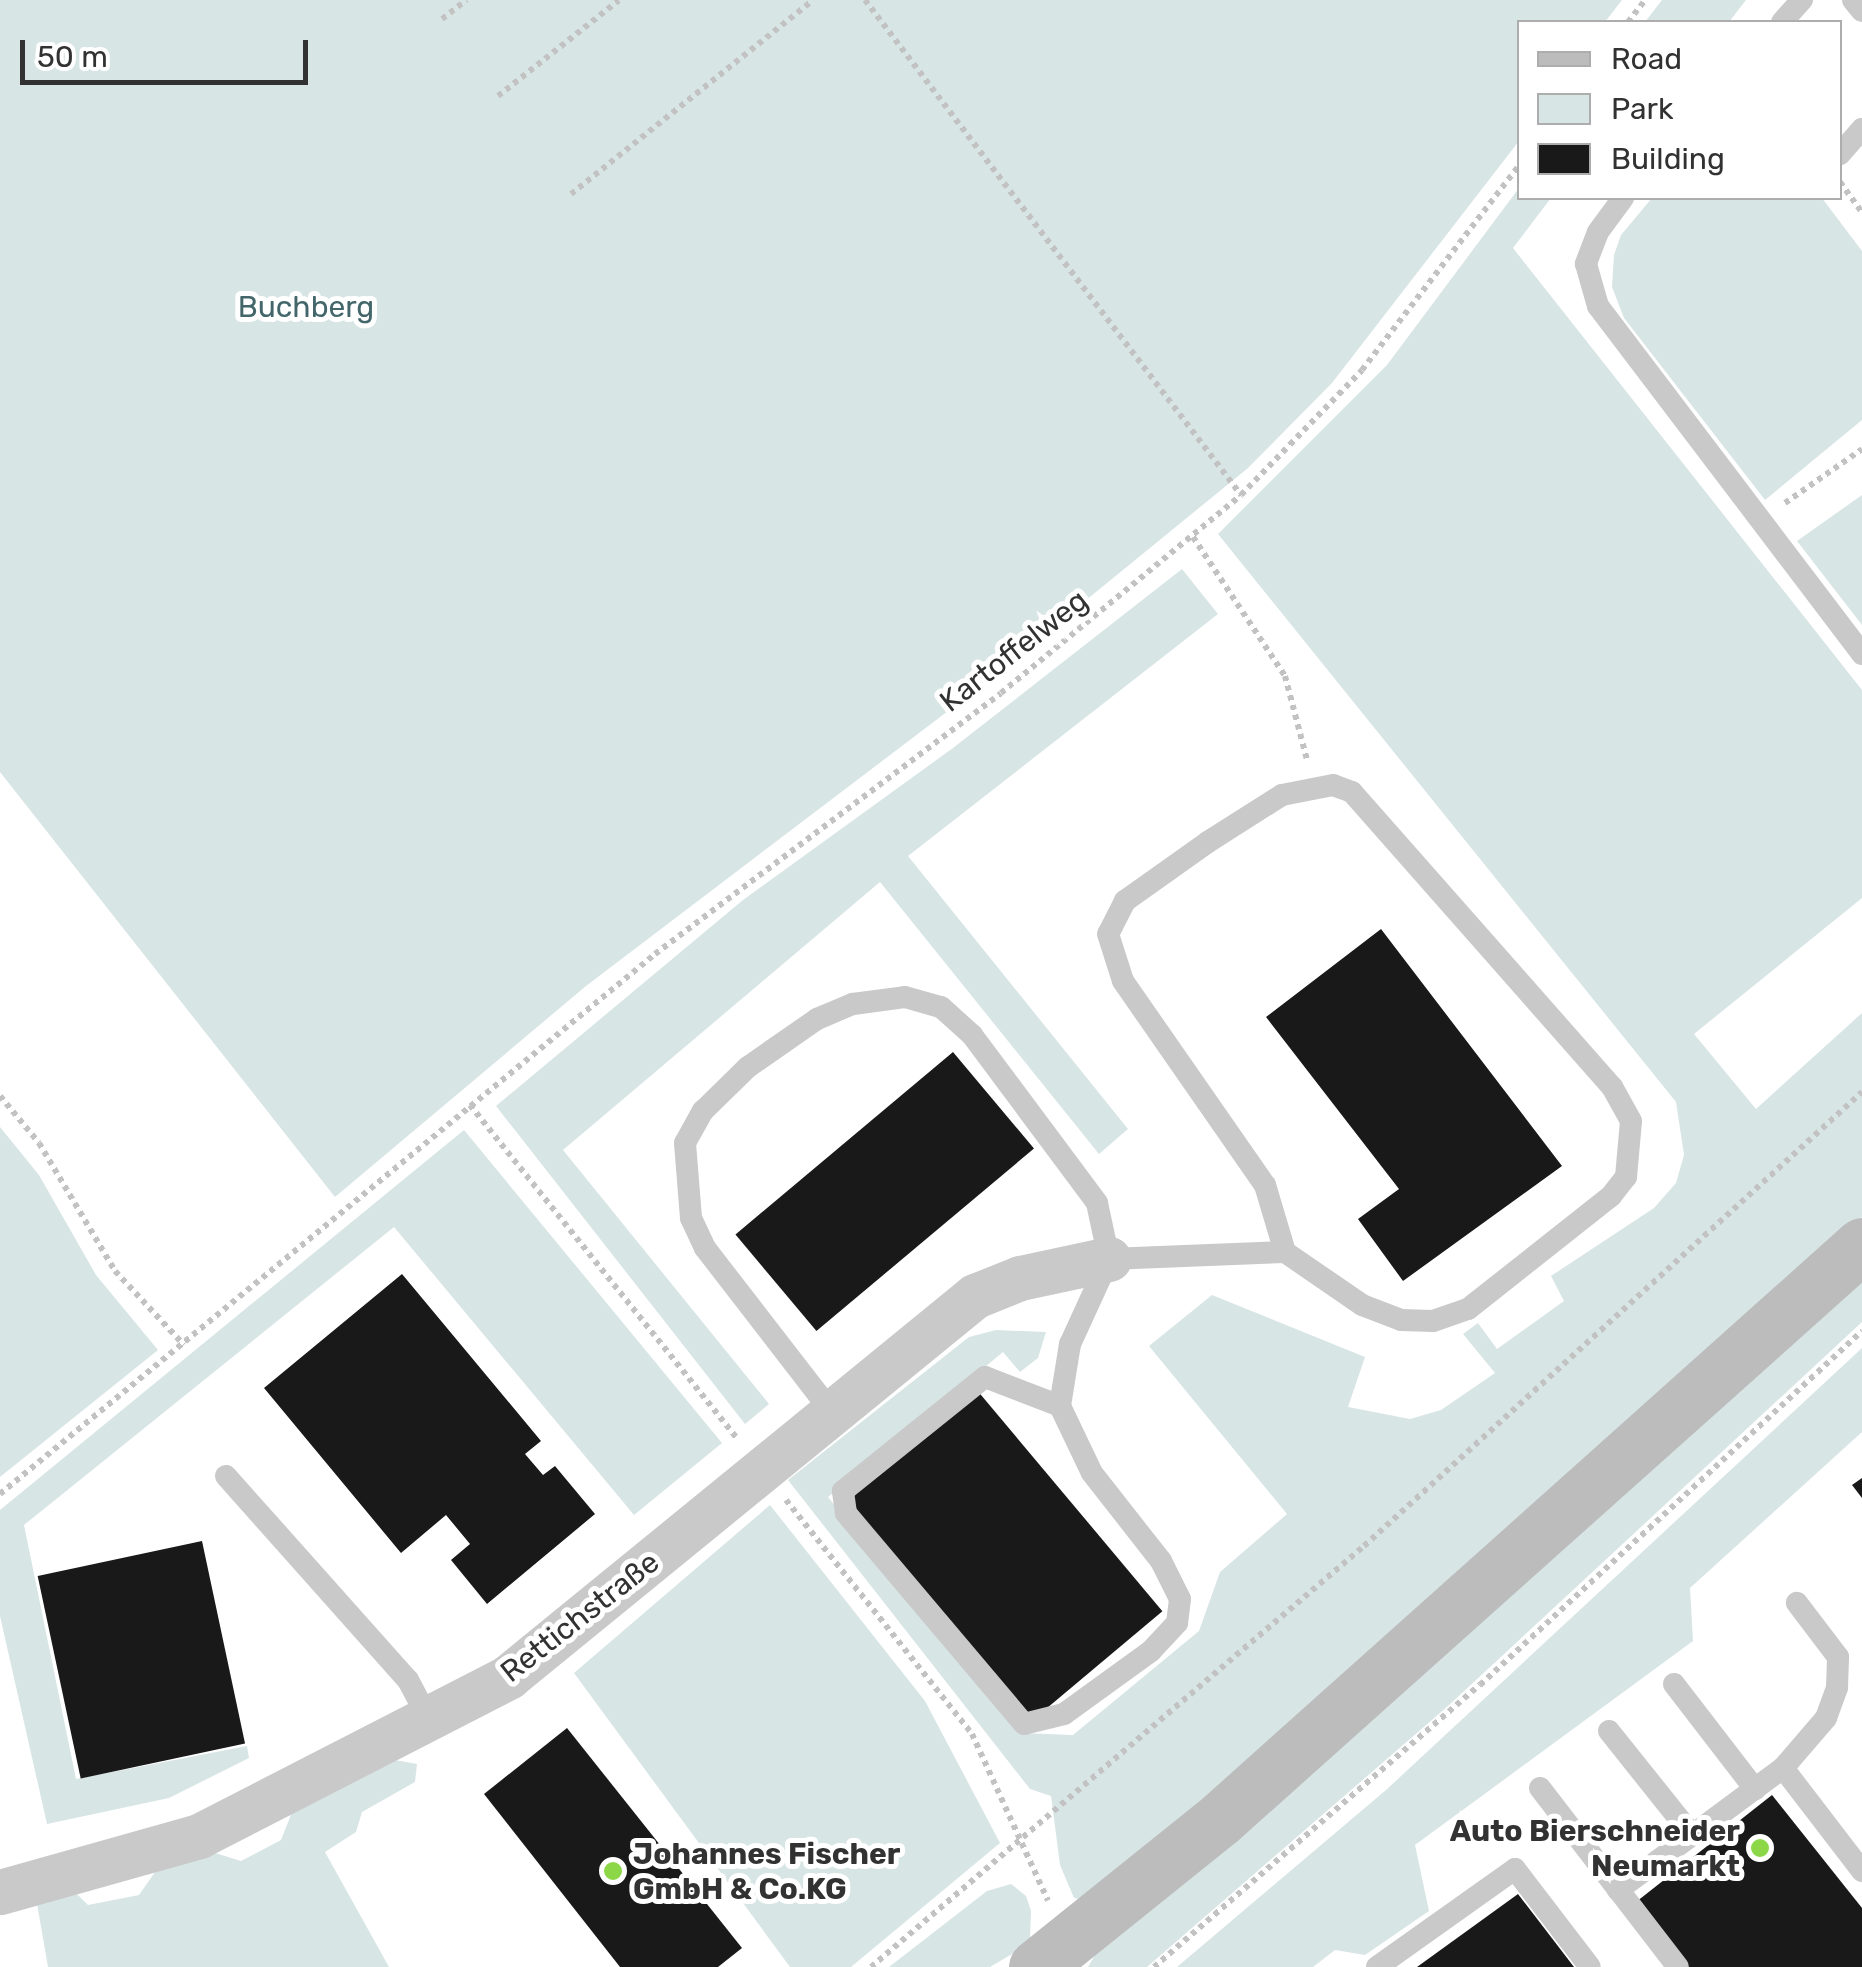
<!DOCTYPE html>
<meta charset="utf-8">
<style>
body{margin:0}
#map{position:relative;width:1862px;height:1967px;overflow:hidden;background:#fff;font-family:Rubik,sans-serif}
div>[style]{position:absolute}
[style*='--x']{left:calc(var(--x)*1px);top:calc(var(--y)*1px);width:calc(var(--w)*1px);rotate:calc(var(--a)*1deg)}
.green>*{inset:0;background:#d8e5e5}
.building>*{inset:0;background:#191919;transform-origin:0 0}
.path>*{height:6px;margin-top:-3px;transform-origin:0;background:repeating-linear-gradient(90deg,#c2c2c2 0 5px,transparent 0 10px)}
.service>*{height:22px;margin:-11px;padding:0 11px;transform-origin:11px;border-radius:11px;background:#c9c9c9}
.minor>*{height:45px;margin:-22.5px;padding:0 22.5px;transform-origin:22.5px;border-radius:22.5px;background:#c9c9c9}
.secondary>*{height:55px;margin:-27.5px;padding:0 27.5px;transform-origin:27.5px;border-radius:27.5px;background:#bcbcbc}
.dots>*{width:28px;height:28px;translate:-50% -50%;box-sizing:border-box;border:5px solid #fff;border-radius:50%}
span{translate:-50% -50%;white-space:nowrap;text-align:center;line-height:1.15;-webkit-text-stroke:10px #fff;paint-order:stroke}
.park-label{font-size:30px;color:#43666b}
.street-label{font-size:30px;color:#323232}
.poi-label{font-size:30px;color:#323232;font-weight:700}
.right{translate:-100% -50%;text-align:right}
.left{translate:0 -50%;text-align:left}
.legend{position:absolute;left:1517px;top:20px;width:325px;height:180px;box-sizing:border-box;background:#fff;border:2px solid #adadad;margin:0;padding:12px 18px;list-style:none;font-size:30px;color:#323232}
.legend li{display:flex;align-items:center;gap:20px;height:50px}
.legend b{width:50px;border:2px solid #adadad}
.scale{position:absolute;left:20px;top:40px;width:288px;height:45px;box-sizing:border-box;border:5px solid #323232;border-top:0;padding-left:12px;font-size:30px;line-height:35px;white-space:nowrap;color:#323232;-webkit-text-stroke:8px #fff;paint-order:stroke}
</style>
<div id="map">
<div class="green">
<i style="clip-path:polygon(0 0,1622px 0,1605px 22px,1520px 22px,1519px 141px,1332px 383px,1248px 468px,977px 689px,586px 986px,335px 1197px,0 772px)"></i>
<i style="clip-path:polygon(1662px 0,1746px 0,1729px 22px,1645px 22px)"></i>
<i style="clip-path:polygon(1519px 188px,1520px 198px,1551px 198px,1513px 248px,1862px 690px,1862px 898px,1694px 1034px,1756px 1109px,1862px 1013px,1862px 1217px,1587px 1468px,1085px 1900px,1074px 1898px,1060px 1865px,1051px 1796px,1030px 1789px,788px 1480px,969px 1337px,996px 1330px,1046px 1332px,1038px 1358px,1020px 1372px,1003px 1352px,828px 1497px,1021px 1733px,1073px 1735px,1199px 1631px,1220px 1572px,1287px 1514px,1149px 1346px,1212px 1295px,1365px 1357px,1348px 1407px,1410px 1419px,1441px 1410px,1495px 1373px,1463px 1334px,1478px 1323px,1497px 1349px,1564px 1301px,1551px 1276px,1654px 1208px,1676px 1183px,1684px 1155px,1676px 1102px,1218px 534px,1387px 365px)"></i>
<i style="clip-path:polygon(1652px 198px,1822px 198px,1862px 251px,1862px 420px,1765px 500px,1624px 318px,1612px 287px,1614px 255px,1621px 235px)"></i>
<i style="clip-path:polygon(1862px 495px,1862px 625px,1797px 541px)"></i>
<i style="clip-path:polygon(1182px 569px,1218px 614px,908px 856px,1128px 1129px,1099px 1154px,880px 882px,563px 1150px,769px 1404px,745px 1424px,496px 1106px,743px 900px,953px 748px)"></i>
<i style="clip-path:polygon(0 1127px,39px 1175px,96px 1275px,158px 1350px,0 1477px)"></i>
<i style="clip-path:polygon(464px 1130px,722px 1443px,634px 1515px,394px 1227px,24px 1525px,76px 1779px,247px 1746px,249px 1758px,169px 1798px,47px 1824px,0 1616px,0 1510px)"></i>
<i style="clip-path:polygon(1862px 1275px,1862px 1322px,1448px 1706px,1147px 1967px,1088px 1967px,1099px 1948px)"></i>
<i style="clip-path:polygon(1862px 1348px,1862px 1432px,1690px 1588px,1693px 1641px,1415px 1845px,1429px 1911px,1365px 1955px,1335px 1950px,1313px 1967px,1177px 1967px,1386px 1790px)"></i>
<i style="clip-path:polygon(770px 1505px,925px 1701px,1000px 1843px,851px 1967px,790px 1967px,574px 1673px)"></i>
<i style="clip-path:polygon(395px 1760px,417px 1764px,415px 1782px,362px 1812px,356px 1832px,325px 1852px,389px 1967px,48px 1967px,36px 1898px,73px 1890px,88px 1905px,139px 1895px,155px 1872px,215px 1853px,241px 1861px,281px 1840px,292px 1812px)"></i>
<i style="clip-path:polygon(1011px 1884px,1026px 1896px,1031px 1911px,1030px 1938px,1022px 1948px,990px 1967px,889px 1967px,987px 1891px)"></i>
</div>
<div class="building">
<i style="clip-path:polygon(1381px 929px,1562px 1166px,1403px 1281px,1358px 1219px,1399px 1189px,1266px 1017px)"></i>
<i style="left:953px;top:1052px;width:126px;height:284px;rotate:50deg"></i>
<i style="clip-path:polygon(402px 1274px,541px 1441px,525px 1454px,543px 1475px,555px 1466px,595px 1514px,487px 1604px,451px 1560px,470px 1544px,446px 1515px,401px 1553px,264px 1388px)"></i>
<i style="left:976px;top:1389px;width:290px;height:170px;rotate:50deg"></i>
<i style="clip-path:polygon(1862px 1478px,1862px 1498px,1852px 1485px)"></i>
<i style="left:202px;top:1541px;width:207px;height:168px;rotate:78deg"></i>
<i style="clip-path:polygon(567px 1728px,742px 1948px,718px 1967px,620px 1967px,484px 1794px)"></i>
<i style="clip-path:polygon(1772px 1795px,1862px 1908px,1862px 1967px,1688px 1967px,1636px 1902px)"></i>
<i style="clip-path:polygon(1518px 1894px,1574px 1967px,1417px 1967px)"></i>
</div>
<div class="path">
<i style="--x:865;--y:0;--w:622;--a:52.78"></i>
<i style="--x:442;--y:19;--w:31;--a:-38"></i>
<i style="--x:1628;--y:22;--w:28;--a:-52"></i>
<i style="--x:498;--y:96;--w:154;--a:-38.4"></i>
<i style="--x:1840;--y:182;--w:37;--a:54"></i>
<i style="--x:571;--y:194;--w:310;--a:-38.7"></i>
<i style="--x:1785;--y:503;--w:94;--a:-35"></i>
<i style="--x:1193;--y:537;--w:167;--a:56.5"></i>
<i style="--x:1285;--y:676;--w:87;--a:75.3"></i>
<i style="--x:0;--y:1096;--w:61;--a:50.3"></i>
<i style="--x:39;--y:1143;--w:149;--a:59.3"></i>
<i style="--x:115;--y:1271;--w:101;--a:47"></i>
<i style="--x:470;--y:1105;--w:429;--a:51.3"></i>
<i style="--x:0;--y:1494;--w:849;--a:-39.5"></i>
<i style="--x:655;--y:954;--w:433;--a:-37"></i>
<i style="--x:1001;--y:693;--w:311;--a:-39.5"></i>
<i style="--x:1241;--y:495;--w:174;--a:-45.9"></i>
<i style="--x:1362;--y:370;--w:260;--a:-52.5"></i>
<i style="--x:786;--y:1500;--w:299;--a:51.5"></i>
<i style="--x:972;--y:1734;--w:183;--a:65.5"></i>
<i style="--x:871;--y:1967;--w:648;--a:-40.5"></i>
<i style="--x:1364;--y:1546;--w:674;--a:-42.35"></i>
<i style="--x:1154;--y:1967;--w:431;--a:-40.9"></i>
<i style="--x:1480;--y:1685;--w:521;--a:-42.82"></i>
</div>
<div class="service">
<i style="--x:1853;--y:0;--w:14;--a:51"></i>
<i style="--x:1782;--y:22;--w:30;--a:-48"></i>
<i style="--x:1840;--y:154;--w:33;--a:-49"></i>
<i style="--x:1623;--y:198;--w:42;--a:126.3"></i>
<i style="--x:1598;--y:232;--w:34;--a:111"></i>
<i style="--x:1586;--y:264;--w:44;--a:74.1"></i>
<i style="--x:1598;--y:306;--w:437;--a:52.8"></i>
<i style="--x:1109;--y:1259;--w:176;--a:-2.3"></i>
<i style="--x:1285;--y:1252;--w:93;--a:34.5"></i>
<i style="--x:1362;--y:1305;--w:42;--a:21"></i>
<i style="--x:1401;--y:1320;--w:32;--a:2"></i>
<i style="--x:1433;--y:1321;--w:37;--a:-19"></i>
<i style="--x:1468;--y:1309;--w:182;--a:-38.3"></i>
<i style="--x:1611;--y:1196;--w:24;--a:-52"></i>
<i style="--x:1626;--y:1177;--w:56;--a:-84.9"></i>
<i style="--x:1631;--y:1121;--w:39;--a:-119"></i>
<i style="--x:1612;--y:1087;--w:393;--a:-131.4"></i>
<i style="--x:1352;--y:792;--w:20;--a:-160"></i>
<i style="--x:1333;--y:785;--w:52;--a:168.9"></i>
<i style="--x:1282;--y:795;--w:88;--a:147.6"></i>
<i style="--x:1208;--y:842;--w:102;--a:144.6"></i>
<i style="--x:1125;--y:901;--w:37;--a:117"></i>
<i style="--x:1108;--y:934;--w:49;--a:72.3"></i>
<i style="--x:1123;--y:981;--w:249;--a:55.2"></i>
<i style="--x:1265;--y:1185;--w:70;--a:73.4"></i>
<i style="--x:831;--y:1411;--w:206;--a:-127.7"></i>
<i style="--x:705;--y:1248;--w:33;--a:-115"></i>
<i style="--x:691;--y:1218;--w:75;--a:-94.6"></i>
<i style="--x:685;--y:1143;--w:37;--a:-61"></i>
<i style="--x:703;--y:1111;--w:63;--a:-44.4"></i>
<i style="--x:748;--y:1067;--w:84;--a:-34.8"></i>
<i style="--x:817;--y:1019;--w:39;--a:-23"></i>
<i style="--x:853;--y:1004;--w:52;--a:-7.7"></i>
<i style="--x:905;--y:997;--w:37;--a:16"></i>
<i style="--x:941;--y:1007;--w:42;--a:42.1"></i>
<i style="--x:972;--y:1035;--w:209;--a:53.3"></i>
<i style="--x:1097;--y:1203;--w:57;--a:77.9"></i>
<i style="--x:1109;--y:1259;--w:94;--a:114.6"></i>
<i style="--x:1070;--y:1344;--w:63;--a:99.2"></i>
<i style="--x:1060;--y:1406;--w:74;--a:64.5"></i>
<i style="--x:1092;--y:1473;--w:112;--a:51.9"></i>
<i style="--x:1161;--y:1561;--w:42;--a:63.4"></i>
<i style="--x:1180;--y:1599;--w:24;--a:97"></i>
<i style="--x:1177;--y:1623;--w:38;--a:133"></i>
<i style="--x:1151;--y:1651;--w:107;--a:144.1"></i>
<i style="--x:1064;--y:1714;--w:41;--a:166"></i>
<i style="--x:1024;--y:1724;--w:276;--a:-130.2"></i>
<i style="--x:846;--y:1513;--w:22;--a:-98"></i>
<i style="--x:843;--y:1491;--w:182;--a:-38.8"></i>
<i style="--x:985;--y:1377;--w:80;--a:21.1"></i>
<i style="--x:226;--y:1476;--w:273;--a:48.3"></i>
<i style="--x:408;--y:1680;--w:43;--a:62.2"></i>
<i style="--x:1674;--y:1684;--w:133;--a:52.4"></i>
<i style="--x:1609;--y:1731;--w:133;--a:51.4"></i>
<i style="--x:1783;--y:1768;--w:66;--a:-49.3"></i>
<i style="--x:1826;--y:1718;--w:33;--a:-70"></i>
<i style="--x:1837;--y:1687;--w:30;--a:-88"></i>
<i style="--x:1838;--y:1657;--w:68;--a:-127.2"></i>
<i style="--x:1540;--y:1788;--w:226;--a:52.4"></i>
<i style="--x:1618;--y:1890;--w:205;--a:-36.5"></i>
<i style="--x:1783;--y:1768;--w:130;--a:52.5"></i>
<i style="--x:1377;--y:1967;--w:169;--a:-35.4"></i>
<i style="--x:1515;--y:1869;--w:123;--a:52.6"></i>
</div>
<div class="minor">
<i style="--x:0;--y:1892;--w:207;--a:-15.7"></i>
<i style="--x:199;--y:1836;--w:348;--a:-27.2"></i>
<i style="--x:508;--y:1677;--w:603;--a:-39.21"></i>
<i style="--x:975;--y:1296;--w:48;--a:-21.8"></i>
<i style="--x:1020;--y:1278;--w:91;--a:-12.1"></i>
</div>
<div class="secondary">
<i style="--x:1036;--y:1967;--w:236;--a:-38.8"></i>
<i style="--x:1220;--y:1819;--w:861;--a:-41.8"></i>
</div>
<div class="dots">
<i style="left:1760px;top:1848px;background:#8bd747"></i>
<i style="left:613px;top:1871px;background:#8bd747"></i>
</div>
<div class="park-label">
<span style="left:306px;top:307px">Buchberg</span>
</div>
<div class="street-label">
<span style="left:1014px;top:651px;rotate:-38deg">Kartoffelweg</span>
<span style="left:580px;top:1617px;rotate:-38deg">Rettichstraße</span>
</div>
<div class="poi-label">
<span class="right" style="left:1740px;top:1848px">Auto Bierschneider<br>Neumarkt</span>
<span class="left" style="left:633px;top:1871px">Johannes Fischer<br>GmbH &amp; Co.KG</span>
</div>
<ul class="legend">
<li><b style="height:12px;background:#bcbcbc"></b>Road</li>
<li><b style="height:28px;background:#d8e5e5"></b>Park</li>
<li><b style="height:28px;background:#191919"></b>Building</li>
</ul>
<div class="scale">50 m</div>
</div>
